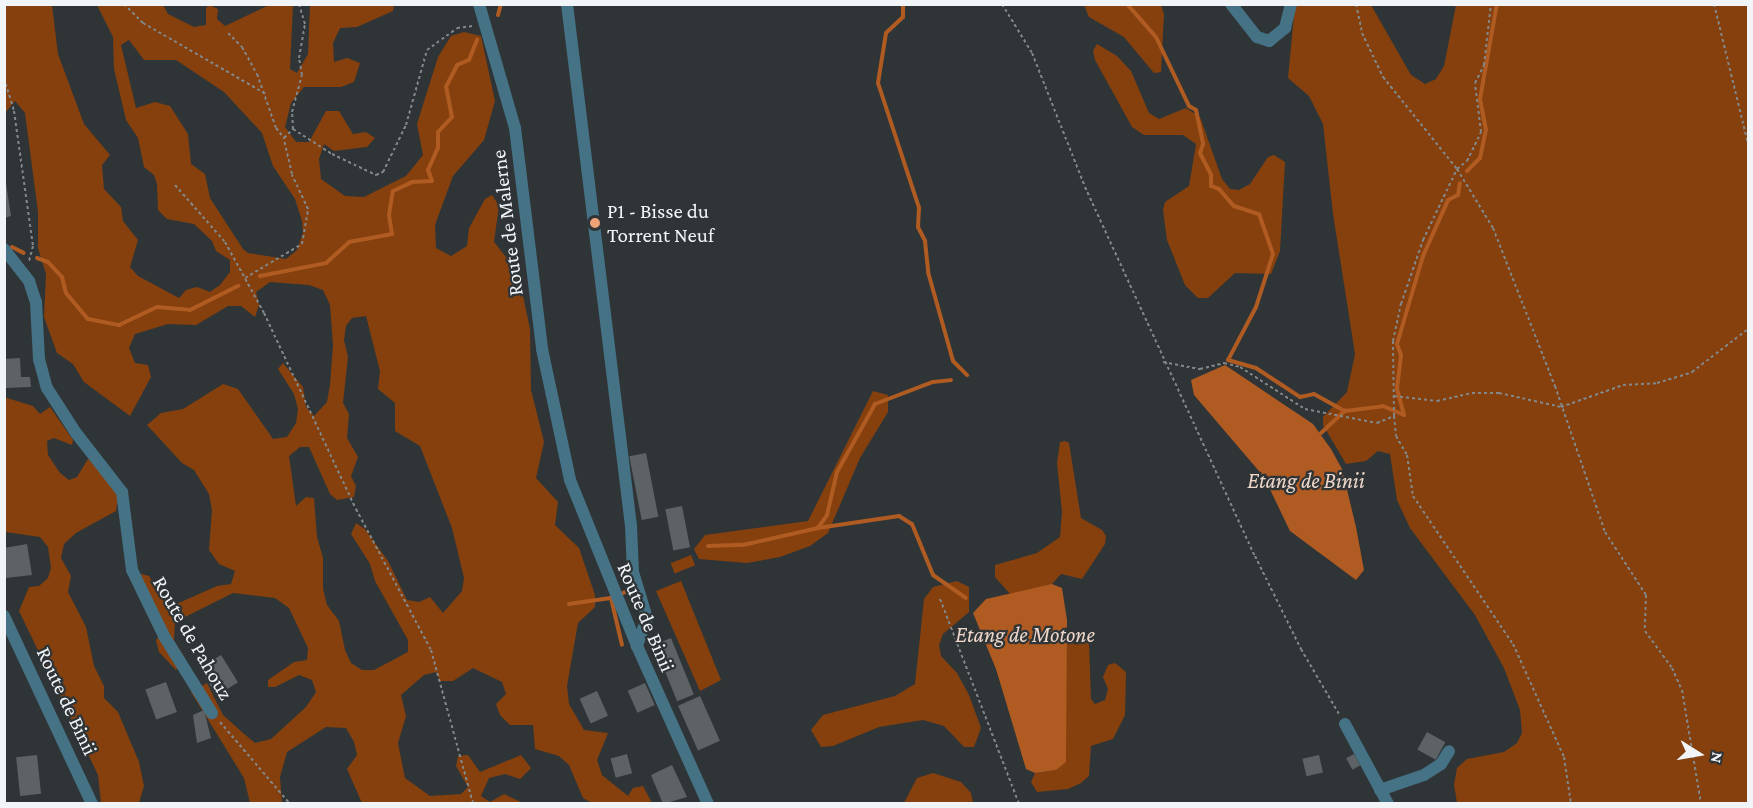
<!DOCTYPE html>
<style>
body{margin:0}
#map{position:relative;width:1753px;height:808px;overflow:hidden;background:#2f3437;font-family:"Crimson Pro",serif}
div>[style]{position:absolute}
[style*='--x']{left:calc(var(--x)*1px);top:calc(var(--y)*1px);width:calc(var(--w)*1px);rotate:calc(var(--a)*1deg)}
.green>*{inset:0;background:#85400d;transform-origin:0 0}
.water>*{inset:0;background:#b05b22}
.stream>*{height:4px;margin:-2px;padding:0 2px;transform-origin:2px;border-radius:2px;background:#b05b22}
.building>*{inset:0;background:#5d6365;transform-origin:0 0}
.path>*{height:2px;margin-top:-1px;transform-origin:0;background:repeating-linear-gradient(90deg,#828789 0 3px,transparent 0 6px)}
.minor>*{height:12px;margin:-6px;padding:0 6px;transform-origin:6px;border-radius:6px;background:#457285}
.dots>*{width:16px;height:16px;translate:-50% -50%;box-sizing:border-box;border:3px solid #2f3437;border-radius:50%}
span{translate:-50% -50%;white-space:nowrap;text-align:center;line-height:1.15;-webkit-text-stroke:4.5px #2f3437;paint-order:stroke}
.poi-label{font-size:21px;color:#f2f5f7}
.left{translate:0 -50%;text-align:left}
.street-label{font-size:21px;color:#f2f5f7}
.water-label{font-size:22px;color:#eed6c9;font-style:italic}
.frame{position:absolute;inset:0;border:6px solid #f2f5f7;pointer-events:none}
.north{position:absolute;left:1669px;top:724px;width:60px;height:60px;-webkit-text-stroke:4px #2f3437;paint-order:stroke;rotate:101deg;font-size:16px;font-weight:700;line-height:24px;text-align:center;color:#f2f5f7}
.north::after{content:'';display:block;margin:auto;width:21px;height:27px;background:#f2f5f7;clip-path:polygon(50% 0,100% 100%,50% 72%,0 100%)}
</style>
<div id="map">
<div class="green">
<i style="clip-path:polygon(evenodd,5px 5px,52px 5px,58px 54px,84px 124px,110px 155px,102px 165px,104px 189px,121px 207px,123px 221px,138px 240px,130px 267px,138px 276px,179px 298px,186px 290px,197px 287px,210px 292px,220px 285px,230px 272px,230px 260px,216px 251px,212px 241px,194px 224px,167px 219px,158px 210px,157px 184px,154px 175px,144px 167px,138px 138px,126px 120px,114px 69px,113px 37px,97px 5px,163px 5px,168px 14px,194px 27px,206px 25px,206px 8px,209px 5px,218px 9px,217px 19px,225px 26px,269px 5px,293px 5px,290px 69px,297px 73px,308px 54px,310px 5px,394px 5px,393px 11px,357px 27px,340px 28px,333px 43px,334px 62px,347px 58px,360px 63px,354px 82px,341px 87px,304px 87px,291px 103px,285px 127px,296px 142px,309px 142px,326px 111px,339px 111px,353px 134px,366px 132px,375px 138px,367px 147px,334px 151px,324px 144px,319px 159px,321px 179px,345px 196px,364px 197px,406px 176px,423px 155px,417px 124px,438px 57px,451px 36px,464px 32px,481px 36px,495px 101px,484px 140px,453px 176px,435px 225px,436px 248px,451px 256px,467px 246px,469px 228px,485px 199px,492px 195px,499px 206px,494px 242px,518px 272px,530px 329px,531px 390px,544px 442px,536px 478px,558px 502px,555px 525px,579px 548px,595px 595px,595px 607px,578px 623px,567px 686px,569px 704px,584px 730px,608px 733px,597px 760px,602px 775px,628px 796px,633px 788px,643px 786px,652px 803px,592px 803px,583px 798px,569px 765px,559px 756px,535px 749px,533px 725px,510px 725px,500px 715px,496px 704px,506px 694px,502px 682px,473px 668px,453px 681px,440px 681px,436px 672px,424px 675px,401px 695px,406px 716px,398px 743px,405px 778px,430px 796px,461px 794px,468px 787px,456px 766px,458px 756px,468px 755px,480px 772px,521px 755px,531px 768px,520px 779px,505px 774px,489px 778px,481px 796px,490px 802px,504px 794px,523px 803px,362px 803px,347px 769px,357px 755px,354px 742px,346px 728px,326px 727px,287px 752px,280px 777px,282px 803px,250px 803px,244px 778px,191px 692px,207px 683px,223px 715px,243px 733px,255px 743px,271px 739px,306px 707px,316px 692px,312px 680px,299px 675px,275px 687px,268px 687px,268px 680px,294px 662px,307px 660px,308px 648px,289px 608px,275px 598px,233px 593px,175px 622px,174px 641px,185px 658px,176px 670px,159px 652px,156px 640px,166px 628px,133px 583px,141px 574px,149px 576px,163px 600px,172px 606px,217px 586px,231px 584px,235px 571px,219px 564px,209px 550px,212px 510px,209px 494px,194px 470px,182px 463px,147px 425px,161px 413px,183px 409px,223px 384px,238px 389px,273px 439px,287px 437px,296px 423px,298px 409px,294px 394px,278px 369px,283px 363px,303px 387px,306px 407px,314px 416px,327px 402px,330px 385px,333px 345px,330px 305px,323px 290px,309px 285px,270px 282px,256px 292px,259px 305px,255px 317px,241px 306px,228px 306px,196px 325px,168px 324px,135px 334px,129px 348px,135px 363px,148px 365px,151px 377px,130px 416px,84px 382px,73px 364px,57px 353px,44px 317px,46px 274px,38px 248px,38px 212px,25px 113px,15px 101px,5px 113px,5px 5px,129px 40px,144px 60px,176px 60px,224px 92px,262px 133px,273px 166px,295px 199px,302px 221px,303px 233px,297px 250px,286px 259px,248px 253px,243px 249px,210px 198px,205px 174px,191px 164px,188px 134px,170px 106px,155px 102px,136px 108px,121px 45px,129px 40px,5px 5px,366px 316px,380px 371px,378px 389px,395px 403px,395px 431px,420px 446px,452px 528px,464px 578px,462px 591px,443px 613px,430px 597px,419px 602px,407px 600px,388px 561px,365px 529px,356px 523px,351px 534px,370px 564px,375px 581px,408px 640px,408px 652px,374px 670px,362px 670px,351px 663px,345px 650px,339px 621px,327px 605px,323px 589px,323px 558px,317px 537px,314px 498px,306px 497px,296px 506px,289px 456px,300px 447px,309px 447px,330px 494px,337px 500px,354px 497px,356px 486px,351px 476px,358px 457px,347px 438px,349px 414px,343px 403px,348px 357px,344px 340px,346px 326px,352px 318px,366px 316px)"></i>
<i style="clip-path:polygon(1084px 5px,1161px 5px,1164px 14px,1161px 72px,1154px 73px,1124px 37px,1089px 17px)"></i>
<i style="clip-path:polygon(1295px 5px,1371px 5px,1411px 75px,1425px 84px,1436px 79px,1444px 66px,1456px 5px,1748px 5px,1748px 803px,1457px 803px,1454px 785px,1457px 768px,1467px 759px,1504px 752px,1517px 743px,1522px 733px,1520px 710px,1504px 668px,1475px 615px,1410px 528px,1397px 500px,1390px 454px,1378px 451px,1366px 461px,1346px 464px,1323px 425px,1323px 417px,1347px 392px,1355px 354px,1333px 214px,1323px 124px,1309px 96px,1288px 78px)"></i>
<i style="clip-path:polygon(1097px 44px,1117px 56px,1131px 71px,1149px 113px,1159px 119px,1186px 108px,1200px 117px,1222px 179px,1230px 189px,1239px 190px,1250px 184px,1268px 157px,1274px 155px,1285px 162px,1280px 251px,1271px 274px,1235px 273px,1208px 298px,1198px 298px,1185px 285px,1167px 240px,1163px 210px,1165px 202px,1189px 186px,1196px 144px,1183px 135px,1144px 135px,1132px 127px,1095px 60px,1093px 51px)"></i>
<i style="clip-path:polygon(873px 391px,888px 395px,888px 412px,860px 458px,828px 533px,810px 546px,780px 557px,747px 563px,699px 559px,694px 549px,705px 535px,808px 521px)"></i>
<i style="clip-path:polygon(4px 397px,33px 406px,40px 414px,50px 407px,73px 440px,72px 445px,54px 438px,47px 441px,48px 455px,60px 473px,69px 480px,77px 477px,88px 459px,102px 471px,118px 497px,116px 511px,76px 533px,64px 544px,61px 558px,71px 576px,68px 592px,86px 627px,94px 666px,104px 686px,104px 698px,118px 712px,139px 762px,144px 786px,139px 803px,101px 803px,98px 775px,19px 611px,29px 587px,39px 586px,48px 578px,51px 568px,48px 547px,40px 537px,5px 532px)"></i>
<i style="clip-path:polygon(1065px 441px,1069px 443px,1081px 518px,1102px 530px,1106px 536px,1105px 544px,1082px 579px,1061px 574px,1052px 584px,1038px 590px,1010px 594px,995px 577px,995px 565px,1037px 553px,1060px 537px,1062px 512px,1057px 463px,1060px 442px)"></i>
<i style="left:691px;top:555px;width:11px;height:22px;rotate:68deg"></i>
<i style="clip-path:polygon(681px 581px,721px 680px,700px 691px,656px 591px)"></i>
<i style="clip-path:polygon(957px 581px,969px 587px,969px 612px,943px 634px,939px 645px,941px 656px,957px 673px,969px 695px,981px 728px,974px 747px,964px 747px,944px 726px,923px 720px,879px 727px,833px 746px,821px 747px,811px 730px,823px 715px,895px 696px,915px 684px,924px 599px,933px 587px)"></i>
<i style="clip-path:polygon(1078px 634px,1089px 642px,1091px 699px,1095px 704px,1105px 700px,1108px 689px,1103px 677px,1108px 665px,1115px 663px,1126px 672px,1125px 715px,1113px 739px,1091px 746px,1089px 776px,1081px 783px,1068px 789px,1037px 792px,1031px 782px,1035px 773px,1056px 770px,1066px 754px,1066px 641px)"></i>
<i style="clip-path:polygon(933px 773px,961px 782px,971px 793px,973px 803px,904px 803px,917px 778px)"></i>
</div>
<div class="water">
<i style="clip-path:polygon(1225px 365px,1313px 424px,1331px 449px,1342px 469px,1356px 527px,1364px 570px,1356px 580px,1290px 531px,1264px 477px,1194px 395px,1191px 380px)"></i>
<i style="clip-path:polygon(1052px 584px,1062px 588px,1067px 620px,1066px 762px,1056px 770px,1035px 773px,1026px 769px,996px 669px,973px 613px,986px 599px)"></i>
</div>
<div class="stream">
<i style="--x:903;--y:4;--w:13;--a:90"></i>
<i style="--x:903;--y:17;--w:23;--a:137"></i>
<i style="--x:886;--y:33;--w:51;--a:99.1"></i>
<i style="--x:878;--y:83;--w:132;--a:71.8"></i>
<i style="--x:919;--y:208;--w:19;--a:93"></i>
<i style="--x:918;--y:227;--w:16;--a:63"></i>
<i style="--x:925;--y:241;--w:31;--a:84"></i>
<i style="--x:928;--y:272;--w:92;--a:74.3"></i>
<i style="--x:953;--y:361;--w:20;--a:45"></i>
<i style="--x:1127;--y:4;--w:44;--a:48.7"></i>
<i style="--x:1156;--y:37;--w:76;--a:64.4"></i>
<i style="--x:1189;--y:106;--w:8;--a:30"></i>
<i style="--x:1196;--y:110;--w:35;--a:78"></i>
<i style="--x:1203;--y:144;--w:9;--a:108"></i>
<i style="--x:1200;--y:153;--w:25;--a:63"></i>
<i style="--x:1211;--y:175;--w:11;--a:90"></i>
<i style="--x:1211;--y:186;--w:9;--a:21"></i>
<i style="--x:1219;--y:189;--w:23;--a:49"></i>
<i style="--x:1234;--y:206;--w:26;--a:18"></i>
<i style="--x:1259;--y:214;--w:42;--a:70.7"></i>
<i style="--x:1273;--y:254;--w:56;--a:107.8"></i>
<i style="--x:1256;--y:307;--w:60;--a:117.8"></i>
<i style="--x:1228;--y:360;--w:29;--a:16"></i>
<i style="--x:1256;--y:368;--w:53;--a:33.4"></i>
<i style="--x:1300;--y:397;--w:14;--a:-12"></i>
<i style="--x:1314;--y:394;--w:35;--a:29"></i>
<i style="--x:498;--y:15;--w:11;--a:-75"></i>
<i style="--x:1467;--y:171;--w:18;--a:-45"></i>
<i style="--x:1480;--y:158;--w:29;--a:-78"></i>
<i style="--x:1486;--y:130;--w:32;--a:-101"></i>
<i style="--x:1480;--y:99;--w:97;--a:-79.9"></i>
<i style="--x:12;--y:247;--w:13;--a:27"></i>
<i style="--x:37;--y:258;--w:12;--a:20"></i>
<i style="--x:48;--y:262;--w:21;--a:47"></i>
<i style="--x:62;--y:277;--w:16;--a:76"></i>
<i style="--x:66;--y:293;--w:34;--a:50"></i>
<i style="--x:88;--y:319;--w:32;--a:11"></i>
<i style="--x:119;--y:325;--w:42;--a:-25.3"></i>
<i style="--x:157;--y:307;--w:33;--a:5"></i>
<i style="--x:190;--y:310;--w:54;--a:-26.6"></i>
<i style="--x:260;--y:276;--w:67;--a:-11.1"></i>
<i style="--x:326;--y:263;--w:31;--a:-42"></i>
<i style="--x:349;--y:242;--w:44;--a:-10.5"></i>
<i style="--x:392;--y:234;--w:19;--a:-99"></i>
<i style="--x:389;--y:215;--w:24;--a:-81"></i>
<i style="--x:393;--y:191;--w:21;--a:-25"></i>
<i style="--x:412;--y:182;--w:20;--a:-3"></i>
<i style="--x:432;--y:181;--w:12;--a:-110"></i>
<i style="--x:428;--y:170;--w:24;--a:-66"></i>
<i style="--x:438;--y:148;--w:16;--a:-90"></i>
<i style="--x:438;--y:132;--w:21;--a:-47"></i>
<i style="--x:452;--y:117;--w:31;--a:-101"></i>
<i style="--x:446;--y:87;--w:25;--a:-63"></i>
<i style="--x:457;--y:65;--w:13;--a:-23"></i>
<i style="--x:469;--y:60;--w:22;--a:-68"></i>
<i style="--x:1321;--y:433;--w:33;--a:-43"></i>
<i style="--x:1345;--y:411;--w:38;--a:-7"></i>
<i style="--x:1383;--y:406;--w:23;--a:23"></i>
<i style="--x:1404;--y:415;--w:28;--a:-105"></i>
<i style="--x:1397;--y:388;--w:33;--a:-83"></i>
<i style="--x:1401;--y:355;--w:12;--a:-110"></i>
<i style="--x:1397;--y:344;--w:92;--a:-73.5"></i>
<i style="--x:1423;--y:256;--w:61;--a:-65.9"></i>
<i style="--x:1448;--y:200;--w:11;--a:-27"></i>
<i style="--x:1458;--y:195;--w:12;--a:-81"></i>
<i style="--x:818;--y:528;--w:82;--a:-8.4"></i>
<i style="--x:899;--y:516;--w:15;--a:32"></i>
<i style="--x:912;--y:524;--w:55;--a:67.6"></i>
<i style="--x:933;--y:575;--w:40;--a:34.9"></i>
<i style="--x:708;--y:546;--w:35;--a:-2"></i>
<i style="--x:743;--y:545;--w:77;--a:-12.8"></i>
<i style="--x:818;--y:528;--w:16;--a:-55"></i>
<i style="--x:827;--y:515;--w:44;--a:-76.9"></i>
<i style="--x:837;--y:472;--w:78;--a:-60.8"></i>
<i style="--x:875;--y:404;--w:62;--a:-20.8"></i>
<i style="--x:933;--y:382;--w:18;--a:-6"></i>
<i style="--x:623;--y:593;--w:9;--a:-27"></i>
<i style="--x:569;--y:604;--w:42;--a:-8.1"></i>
<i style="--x:611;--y:598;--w:48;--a:76.8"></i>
</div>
<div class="building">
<i style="clip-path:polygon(4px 170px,11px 216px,4px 218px)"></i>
<i style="clip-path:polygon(20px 358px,21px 377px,30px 377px,31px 387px,4px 388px,4px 359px)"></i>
<i style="left:646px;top:453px;width:65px;height:17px;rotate:79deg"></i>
<i style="left:682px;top:506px;width:42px;height:17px;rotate:79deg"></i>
<i style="clip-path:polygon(27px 544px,32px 575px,6px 578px,4px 548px)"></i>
<i style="left:671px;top:638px;width:61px;height:18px;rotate:68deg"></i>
<i style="left:221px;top:655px;width:32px;height:25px;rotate:58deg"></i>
<i style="left:166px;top:682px;width:32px;height:22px;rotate:70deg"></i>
<i style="left:645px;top:683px;width:24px;height:19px;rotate:66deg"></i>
<i style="left:597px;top:691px;width:27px;height:19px;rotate:66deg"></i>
<i style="left:700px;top:696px;width:49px;height:24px;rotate:66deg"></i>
<i style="clip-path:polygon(204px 710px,211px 738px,197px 743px,193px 715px)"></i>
<i style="left:1427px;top:732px;width:21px;height:20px;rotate:29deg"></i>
<i style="left:627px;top:754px;width:20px;height:17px;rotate:75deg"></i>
<i style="left:1354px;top:754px;width:13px;height:9px;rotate:61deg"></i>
<i style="left:37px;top:755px;width:39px;height:21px;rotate:84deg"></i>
<i style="left:1319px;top:755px;width:18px;height:17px;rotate:77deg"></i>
<i style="clip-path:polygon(672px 765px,687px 797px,663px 804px,651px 775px)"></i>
</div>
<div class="path">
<i style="--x:124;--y:4;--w:27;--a:45"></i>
<i style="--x:143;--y:23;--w:142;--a:30"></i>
<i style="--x:1002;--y:4;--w:57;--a:58.5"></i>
<i style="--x:1032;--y:53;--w:144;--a:68.4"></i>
<i style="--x:1085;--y:187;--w:406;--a:65.3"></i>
<i style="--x:1255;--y:556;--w:104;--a:63.7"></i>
<i style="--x:1301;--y:649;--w:75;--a:59.7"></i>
<i style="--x:1356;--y:4;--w:30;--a:78"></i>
<i style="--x:1362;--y:33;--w:49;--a:64.5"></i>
<i style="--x:1383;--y:77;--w:118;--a:51.2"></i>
<i style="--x:1457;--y:169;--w:69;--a:58.6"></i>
<i style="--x:1493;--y:228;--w:170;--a:68.6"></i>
<i style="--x:1555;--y:386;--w:154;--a:71.1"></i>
<i style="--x:1605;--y:532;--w:75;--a:56.9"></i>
<i style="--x:1646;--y:595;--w:36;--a:92"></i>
<i style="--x:1645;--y:631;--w:46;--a:53.9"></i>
<i style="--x:1672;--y:668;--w:24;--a:66"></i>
<i style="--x:1682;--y:690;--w:116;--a:80.5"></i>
<i style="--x:1714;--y:4;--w:143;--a:76.3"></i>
<i style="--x:228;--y:33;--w:20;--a:45"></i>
<i style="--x:242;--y:47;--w:31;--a:61"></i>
<i style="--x:257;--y:74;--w:57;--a:70.6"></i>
<i style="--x:276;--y:128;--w:13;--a:51"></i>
<i style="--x:284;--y:138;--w:13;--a:-45"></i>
<i style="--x:293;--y:129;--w:17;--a:-93"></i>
<i style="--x:292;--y:112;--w:38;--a:-75"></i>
<i style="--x:302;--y:75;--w:17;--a:-100"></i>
<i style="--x:299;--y:58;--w:35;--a:-80"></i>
<i style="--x:305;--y:24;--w:21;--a:-107"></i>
<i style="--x:4;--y:78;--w:34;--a:73"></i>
<i style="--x:14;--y:111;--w:136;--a:82"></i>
<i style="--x:33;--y:246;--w:16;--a:105"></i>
<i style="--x:293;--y:129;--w:46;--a:32.7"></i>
<i style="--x:332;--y:154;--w:49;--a:25.5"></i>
<i style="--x:376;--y:175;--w:8;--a:-23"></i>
<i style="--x:383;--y:172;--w:52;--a:-63.9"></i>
<i style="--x:406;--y:125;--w:78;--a:-74.4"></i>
<i style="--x:427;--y:50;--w:37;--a:-36"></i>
<i style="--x:457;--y:28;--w:16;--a:-7"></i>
<i style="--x:175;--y:185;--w:76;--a:48.7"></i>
<i style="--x:225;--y:242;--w:81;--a:61.2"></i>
<i style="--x:264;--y:313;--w:217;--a:64.9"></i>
<i style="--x:356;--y:509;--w:160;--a:62"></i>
<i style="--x:431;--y:650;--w:160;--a:74.7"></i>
<i style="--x:245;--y:278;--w:66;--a:-30.8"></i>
<i style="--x:302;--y:244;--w:36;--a:-80"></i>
<i style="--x:308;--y:209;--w:38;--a:-115"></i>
<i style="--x:292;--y:174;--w:37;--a:-103"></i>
<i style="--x:1163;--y:362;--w:38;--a:11"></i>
<i style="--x:1200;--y:369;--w:25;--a:-14"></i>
<i style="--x:1224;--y:363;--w:16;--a:14"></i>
<i style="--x:1240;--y:367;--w:77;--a:32.9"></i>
<i style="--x:1305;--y:409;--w:73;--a:11"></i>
<i style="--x:1377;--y:423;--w:18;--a:-22"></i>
<i style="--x:1394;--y:416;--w:20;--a:84"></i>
<i style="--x:1396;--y:436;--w:22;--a:60"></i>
<i style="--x:1407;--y:455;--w:41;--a:81.7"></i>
<i style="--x:1413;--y:496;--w:179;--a:56"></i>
<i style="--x:1513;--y:644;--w:124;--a:65.7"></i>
<i style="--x:1564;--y:757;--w:48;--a:81.5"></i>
<i style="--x:1394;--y:396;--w:43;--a:6.6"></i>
<i style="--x:1437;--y:401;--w:36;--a:-13"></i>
<i style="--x:1472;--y:393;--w:27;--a:0"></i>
<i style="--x:1499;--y:393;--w:64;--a:12.7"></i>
<i style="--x:1561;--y:407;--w:66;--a:-19.5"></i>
<i style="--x:1623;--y:385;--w:34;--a:-3"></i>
<i style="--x:1657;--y:383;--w:37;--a:-17"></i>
<i style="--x:1692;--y:372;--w:71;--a:-37.5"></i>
<i style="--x:1394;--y:416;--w:75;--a:-90.8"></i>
<i style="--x:1393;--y:341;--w:38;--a:-78"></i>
<i style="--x:1401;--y:304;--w:68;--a:-71"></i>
<i style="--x:1423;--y:240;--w:79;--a:-64.4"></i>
<i style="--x:1457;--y:169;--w:13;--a:-39"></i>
<i style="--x:1467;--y:161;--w:32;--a:-64"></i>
<i style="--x:1481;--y:132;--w:49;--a:-97"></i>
<i style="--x:1475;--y:83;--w:20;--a:-63"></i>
<i style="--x:1484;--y:65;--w:61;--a:-83.5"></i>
<i style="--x:940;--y:599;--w:220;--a:68.9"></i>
<i style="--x:220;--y:722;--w:108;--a:49.5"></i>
</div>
<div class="minor">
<i style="--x:479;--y:4;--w:129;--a:73.8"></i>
<i style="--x:515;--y:128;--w:223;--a:83"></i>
<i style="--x:542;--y:349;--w:134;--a:77.9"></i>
<i style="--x:570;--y:480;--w:179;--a:68"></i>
<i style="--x:637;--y:646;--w:173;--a:65.8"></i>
<i style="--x:567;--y:4;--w:526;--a:83.01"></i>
<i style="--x:631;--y:526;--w:46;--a:87.5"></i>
<i style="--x:633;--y:572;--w:48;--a:73.1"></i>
<i style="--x:647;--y:618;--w:30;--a:110"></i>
<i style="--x:1231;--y:4;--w:42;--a:51.8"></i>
<i style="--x:1257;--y:37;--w:13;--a:18"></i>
<i style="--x:1269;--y:41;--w:21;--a:-39"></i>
<i style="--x:1285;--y:28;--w:25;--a:-76"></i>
<i style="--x:4;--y:249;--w:41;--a:52"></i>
<i style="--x:29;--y:281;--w:22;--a:72"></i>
<i style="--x:36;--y:302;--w:57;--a:87"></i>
<i style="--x:39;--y:359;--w:30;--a:75"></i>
<i style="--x:47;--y:388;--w:54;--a:57.2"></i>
<i style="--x:76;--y:433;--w:75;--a:52.1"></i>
<i style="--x:122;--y:492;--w:79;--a:82.7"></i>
<i style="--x:132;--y:570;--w:73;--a:64.1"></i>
<i style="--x:164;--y:636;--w:91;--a:58.1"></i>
<i style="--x:4;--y:616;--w:208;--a:64.9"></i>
<i style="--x:1345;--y:724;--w:91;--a:61.7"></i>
<i style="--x:1380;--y:790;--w:46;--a:-18.8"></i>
<i style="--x:1424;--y:775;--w:20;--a:-33"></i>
<i style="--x:1441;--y:764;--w:15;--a:-58"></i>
</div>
<div class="dots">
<i style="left:595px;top:223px;background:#efa377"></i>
</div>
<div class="poi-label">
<span class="left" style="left:607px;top:223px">P1 - Bisse du<br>Torrent Neuf</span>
</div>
<div class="street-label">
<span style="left:507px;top:223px;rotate:-97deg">Route de Malerne</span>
<span style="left:646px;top:617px;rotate:67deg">Route de Binii</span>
<span style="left:193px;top:638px;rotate:60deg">Route de Pahouz</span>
<span style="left:67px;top:701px;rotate:65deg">Route de Binii</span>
</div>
<div class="water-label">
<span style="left:1306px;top:481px">Etang de Binii</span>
<span style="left:1025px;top:635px">Etang de Motone</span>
</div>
<div class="frame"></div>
<div class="north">N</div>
</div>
